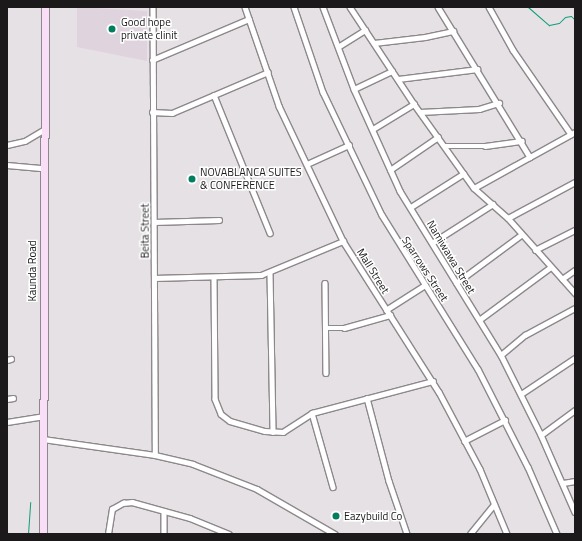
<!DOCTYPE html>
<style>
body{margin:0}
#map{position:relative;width:582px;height:541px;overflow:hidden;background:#e6e1e5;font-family:"Titillium Web",sans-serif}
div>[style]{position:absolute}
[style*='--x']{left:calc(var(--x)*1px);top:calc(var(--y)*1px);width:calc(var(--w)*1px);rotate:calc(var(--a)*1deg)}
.built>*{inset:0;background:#dfd3dd}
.stream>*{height:1px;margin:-0.5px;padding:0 0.5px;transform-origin:0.5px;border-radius:0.5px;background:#109e76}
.roads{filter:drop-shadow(1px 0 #8d888c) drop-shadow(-1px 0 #8d888c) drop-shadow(0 1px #8d888c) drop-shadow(0 -1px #8d888c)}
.minor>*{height:4.5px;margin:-2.25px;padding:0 2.25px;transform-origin:2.25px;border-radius:2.25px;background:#fff}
.secondary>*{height:7px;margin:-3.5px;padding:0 3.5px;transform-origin:3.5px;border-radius:3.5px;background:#fadef7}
.dots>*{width:11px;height:11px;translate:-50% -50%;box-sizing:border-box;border:2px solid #fff;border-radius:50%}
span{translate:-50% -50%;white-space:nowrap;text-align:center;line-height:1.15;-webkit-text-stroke:3px #fff;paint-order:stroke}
.poi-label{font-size:11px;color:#1b191a}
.left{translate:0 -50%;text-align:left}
.street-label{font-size:11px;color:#1b191a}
.frame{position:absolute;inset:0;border:8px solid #1b191a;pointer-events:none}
</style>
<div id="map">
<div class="built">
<i style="clip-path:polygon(77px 7px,147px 11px,147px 61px,77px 47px)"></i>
</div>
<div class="stream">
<i style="--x:528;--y:7;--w:28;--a:41"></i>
<i style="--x:549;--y:25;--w:10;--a:-11"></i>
<i style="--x:559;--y:23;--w:8;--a:-45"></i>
<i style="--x:565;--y:17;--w:6;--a:-9"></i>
<i style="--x:571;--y:16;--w:6;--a:45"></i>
<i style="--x:28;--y:534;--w:32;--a:-86"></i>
</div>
<div class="roads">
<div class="minor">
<i style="--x:153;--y:7;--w:448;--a:89.7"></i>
<i style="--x:245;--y:7;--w:105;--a:71"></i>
<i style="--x:279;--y:106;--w:149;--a:64.6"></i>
<i style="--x:343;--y:241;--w:179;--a:57.6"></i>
<i style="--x:439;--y:392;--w:87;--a:62"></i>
<i style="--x:480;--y:469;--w:70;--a:67.4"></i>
<i style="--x:294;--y:7;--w:90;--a:71.2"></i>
<i style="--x:323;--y:92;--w:136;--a:64.4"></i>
<i style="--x:382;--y:215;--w:181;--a:58.1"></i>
<i style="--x:478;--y:369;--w:110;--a:63"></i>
<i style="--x:528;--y:467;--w:73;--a:66.6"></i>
<i style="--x:323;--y:7;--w:88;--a:69.3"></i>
<i style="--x:354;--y:89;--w:112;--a:65.7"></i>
<i style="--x:400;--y:191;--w:193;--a:58.4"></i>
<i style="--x:501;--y:355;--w:89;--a:63.4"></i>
<i style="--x:541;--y:435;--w:84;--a:66.2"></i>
<i style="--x:350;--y:7;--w:116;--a:56.6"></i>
<i style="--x:414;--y:104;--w:103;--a:54.5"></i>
<i style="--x:474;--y:188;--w:45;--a:41.4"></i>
<i style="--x:508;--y:218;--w:101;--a:48.2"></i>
<i style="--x:438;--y:7;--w:176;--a:58.5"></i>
<i style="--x:489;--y:7;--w:49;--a:60.8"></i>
<i style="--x:513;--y:50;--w:102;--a:55.4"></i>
<i style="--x:374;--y:43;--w:51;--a:-6.7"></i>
<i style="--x:425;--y:37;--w:29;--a:-12"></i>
<i style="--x:338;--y:47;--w:32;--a:-32"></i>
<i style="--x:152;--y:60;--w:105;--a:-22.9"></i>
<i style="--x:398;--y:79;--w:80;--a:-7.2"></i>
<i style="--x:354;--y:89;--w:42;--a:-25.3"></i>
<i style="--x:214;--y:95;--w:149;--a:67.9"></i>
<i style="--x:152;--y:112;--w:20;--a:3"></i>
<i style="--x:172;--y:113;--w:104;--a:-23.1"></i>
<i style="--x:420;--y:112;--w:59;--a:-2.9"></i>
<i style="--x:479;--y:109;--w:21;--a:-17"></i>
<i style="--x:373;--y:129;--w:48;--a:-31.4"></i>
<i style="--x:7;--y:145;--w:18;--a:-13"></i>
<i style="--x:25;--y:141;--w:21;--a:-31"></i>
<i style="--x:445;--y:146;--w:40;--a:0"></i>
<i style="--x:485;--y:146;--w:37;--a:-8"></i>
<i style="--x:307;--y:164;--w:46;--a:-24.3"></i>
<i style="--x:7;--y:165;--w:36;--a:5"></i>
<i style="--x:390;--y:170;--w:58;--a:-34.5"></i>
<i style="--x:474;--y:188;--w:115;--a:-29"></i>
<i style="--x:411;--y:207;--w:62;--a:-32.4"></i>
<i style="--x:508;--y:218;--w:76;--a:-28.2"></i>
<i style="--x:154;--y:222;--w:65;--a:-1.8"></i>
<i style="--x:432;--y:243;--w:72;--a:-32.6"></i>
<i style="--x:535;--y:250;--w:45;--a:-26.6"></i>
<i style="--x:270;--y:273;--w:159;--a:88.9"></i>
<i style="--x:154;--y:278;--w:107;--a:-1.6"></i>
<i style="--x:261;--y:275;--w:89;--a:-22.5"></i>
<i style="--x:214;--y:278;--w:121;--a:89.5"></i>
<i style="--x:215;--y:399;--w:16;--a:68"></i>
<i style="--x:221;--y:414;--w:11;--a:38"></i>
<i style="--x:230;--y:421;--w:36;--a:16"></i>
<i style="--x:265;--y:431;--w:18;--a:3"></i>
<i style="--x:283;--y:432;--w:35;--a:-33"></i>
<i style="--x:312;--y:413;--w:125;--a:-14.8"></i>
<i style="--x:562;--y:279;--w:16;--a:-35"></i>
<i style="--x:325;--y:283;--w:90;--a:89.4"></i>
<i style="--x:456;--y:283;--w:81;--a:-36.4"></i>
<i style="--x:386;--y:310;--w:46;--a:-32.7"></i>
<i style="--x:479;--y:320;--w:89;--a:-36.4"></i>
<i style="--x:325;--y:328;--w:19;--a:0"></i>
<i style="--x:344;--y:328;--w:48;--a:-15.8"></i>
<i style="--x:501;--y:355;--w:31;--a:-40"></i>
<i style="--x:525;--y:335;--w:57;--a:-28.4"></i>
<i style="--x:7;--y:360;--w:4;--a:-14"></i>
<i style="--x:521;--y:394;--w:65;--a:-33.7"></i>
<i style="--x:367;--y:398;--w:86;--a:75.2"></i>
<i style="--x:389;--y:481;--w:56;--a:71.2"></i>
<i style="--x:7;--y:399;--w:6;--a:-9"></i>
<i style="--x:312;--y:413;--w:77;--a:74.2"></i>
<i style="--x:7;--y:422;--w:36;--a:-9"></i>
<i style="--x:541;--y:435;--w:42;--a:-36.3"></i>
<i style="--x:43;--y:439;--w:113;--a:8.1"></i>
<i style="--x:155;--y:455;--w:39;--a:13"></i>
<i style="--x:193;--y:464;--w:69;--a:21.3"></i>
<i style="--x:257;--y:489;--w:90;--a:30"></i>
<i style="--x:464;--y:441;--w:46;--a:-27.1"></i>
<i style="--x:563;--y:483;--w:12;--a:-9"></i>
<i style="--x:164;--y:511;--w:23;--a:90"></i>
<i style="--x:108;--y:534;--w:25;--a:-81"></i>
<i style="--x:112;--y:509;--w:13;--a:-29"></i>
<i style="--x:123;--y:503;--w:9;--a:-6"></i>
<i style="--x:132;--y:502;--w:60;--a:15.4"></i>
<i style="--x:190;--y:518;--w:42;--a:22.3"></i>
<i style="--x:470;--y:534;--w:38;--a:-51"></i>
</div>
<div class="secondary">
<i style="--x:43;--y:534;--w:527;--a:-89.78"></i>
</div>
</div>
<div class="dots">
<i style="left:112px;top:29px;background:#017e5d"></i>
<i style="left:192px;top:179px;background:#017e5d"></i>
<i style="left:336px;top:516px;background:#017e5d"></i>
</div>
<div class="poi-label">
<span class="left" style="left:121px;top:29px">Good hope<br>private clinit</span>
<span class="left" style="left:200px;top:179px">NOVABLANCA SUITES<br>&amp; CONFERENCE</span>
<span class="left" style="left:344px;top:516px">Eazybuild Co</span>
</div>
<div class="street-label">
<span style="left:145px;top:231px;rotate:-90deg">Beita Street</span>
<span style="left:451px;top:257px;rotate:59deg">Namiwawa Street</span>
<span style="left:425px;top:269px;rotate:57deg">Sparrows Street</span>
<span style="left:32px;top:271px;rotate:-90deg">Kaunda Road</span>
<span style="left:373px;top:271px;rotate:58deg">Mall Street</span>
</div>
<div class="frame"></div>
</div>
